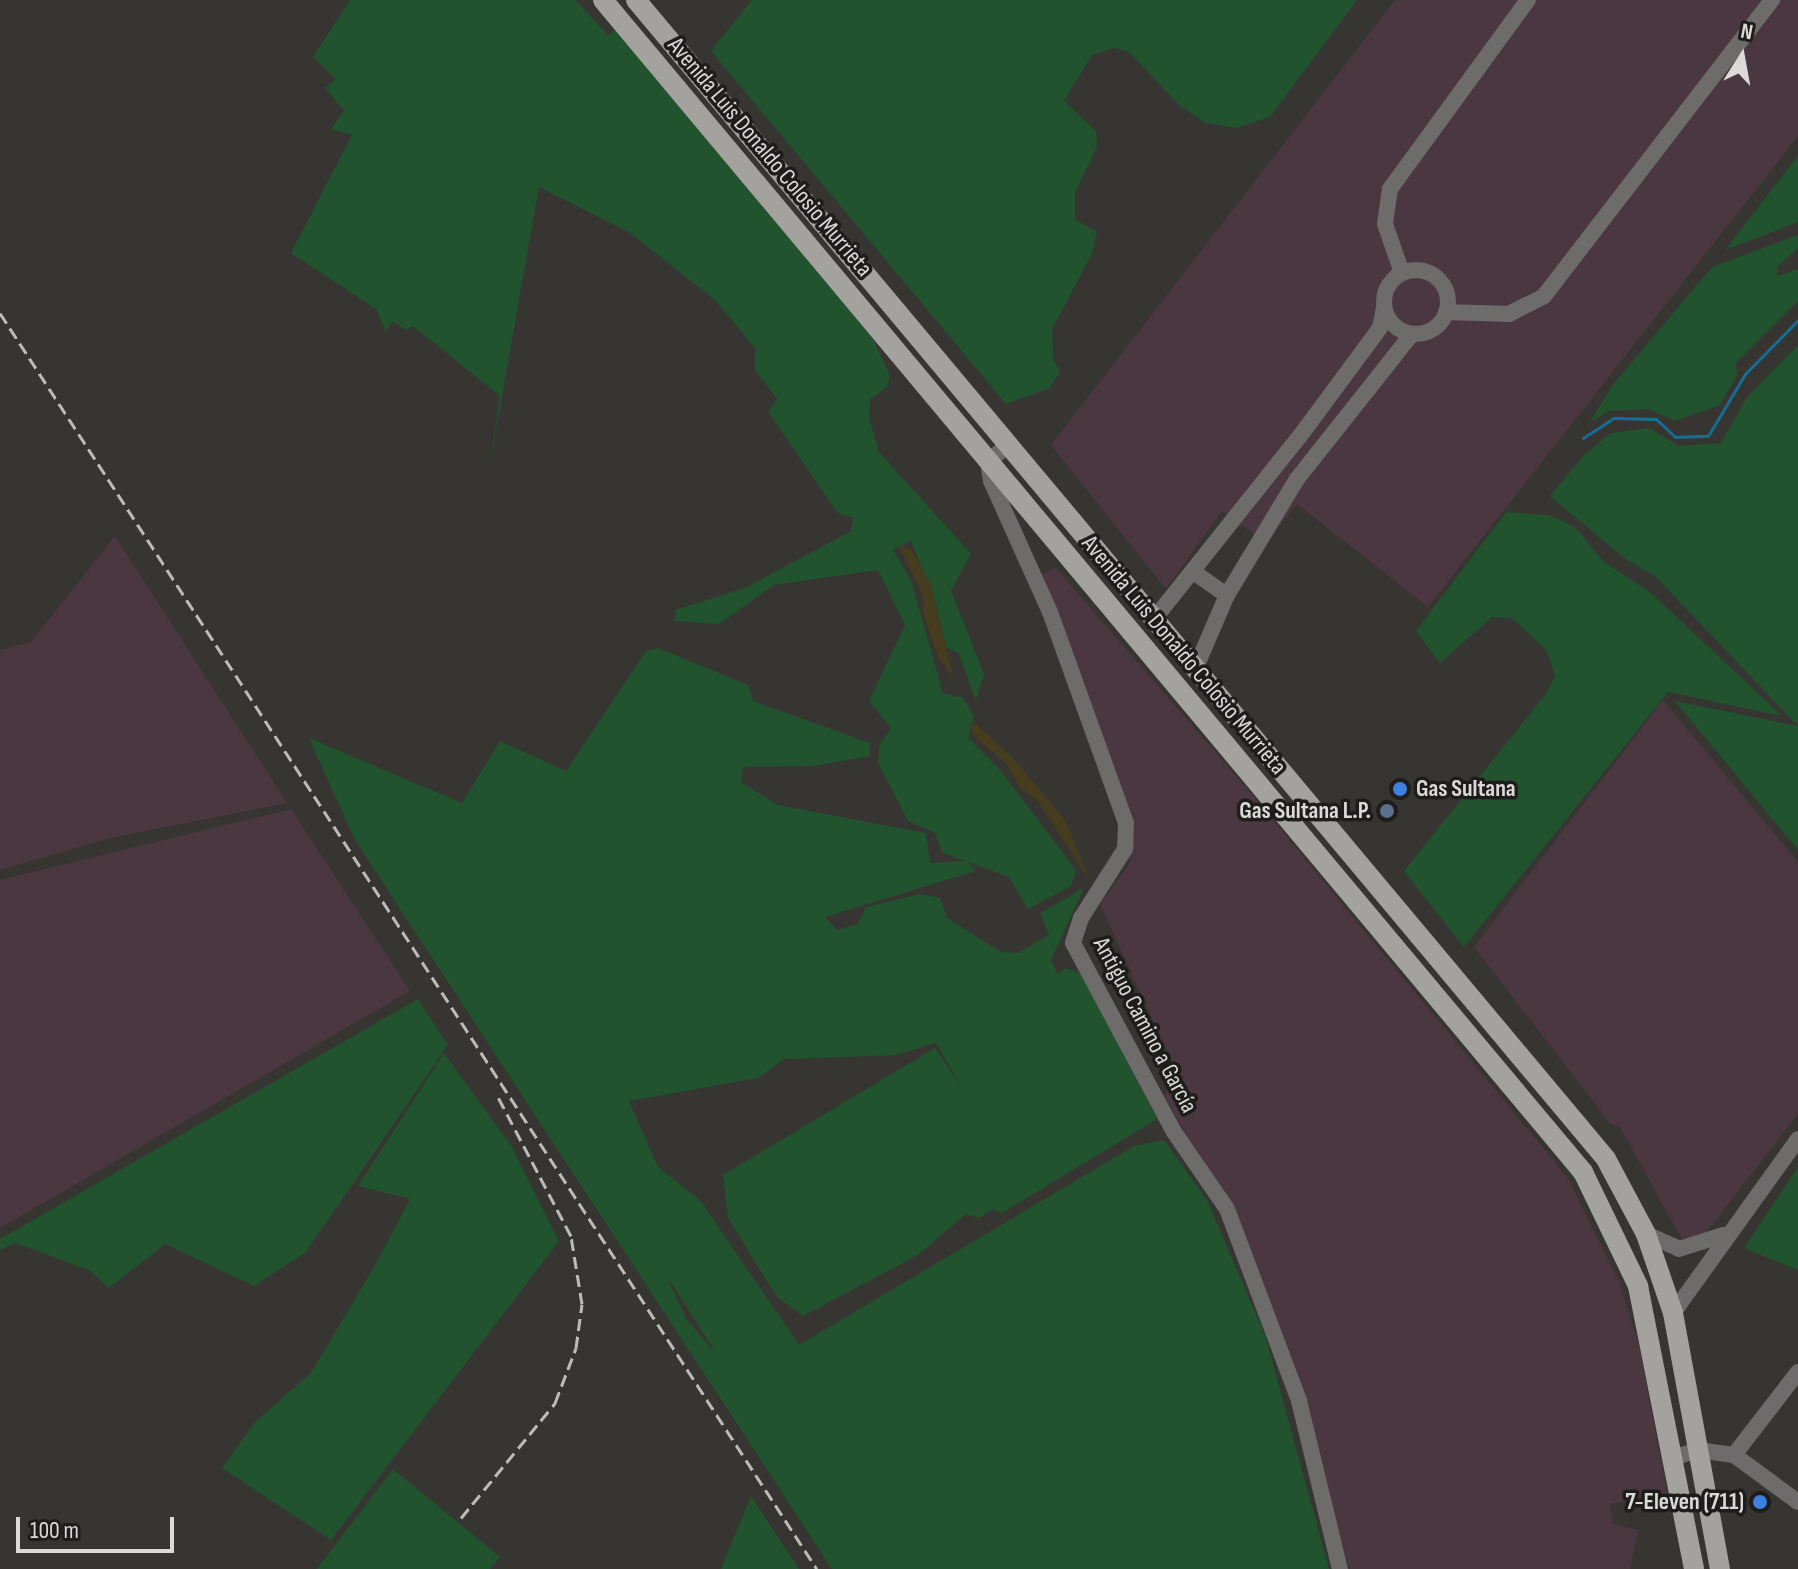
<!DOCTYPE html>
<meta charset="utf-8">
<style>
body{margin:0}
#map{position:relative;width:1798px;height:1569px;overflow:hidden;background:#373531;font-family:"Sofia Sans Condensed",sans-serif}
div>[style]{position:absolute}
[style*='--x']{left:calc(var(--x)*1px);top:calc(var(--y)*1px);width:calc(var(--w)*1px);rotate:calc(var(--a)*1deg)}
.industrial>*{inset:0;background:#4a3740}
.green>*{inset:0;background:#21532f}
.sand>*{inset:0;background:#453d1d}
.stream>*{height:3px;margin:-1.5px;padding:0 1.5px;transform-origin:1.5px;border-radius:1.5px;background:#156d95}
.minor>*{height:16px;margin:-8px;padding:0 8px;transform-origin:8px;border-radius:8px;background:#6d6c6a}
.minor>.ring{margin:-8px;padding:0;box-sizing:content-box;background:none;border:16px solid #6d6c6a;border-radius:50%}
.major>*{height:20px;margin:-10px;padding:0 10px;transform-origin:10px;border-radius:10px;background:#a4a29e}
.rail>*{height:3px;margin-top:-1.5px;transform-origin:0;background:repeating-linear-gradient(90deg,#bdbbb9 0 12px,transparent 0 18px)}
.dots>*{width:22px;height:22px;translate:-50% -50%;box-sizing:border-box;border:4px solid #1e1d1b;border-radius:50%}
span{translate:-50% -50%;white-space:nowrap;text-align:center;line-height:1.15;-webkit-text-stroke:7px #1e1d1b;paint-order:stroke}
.street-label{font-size:24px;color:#dcdad8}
.poi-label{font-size:24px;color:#dcdad8;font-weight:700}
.left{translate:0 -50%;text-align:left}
.right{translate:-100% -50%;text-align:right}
.north{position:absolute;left:1702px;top:16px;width:80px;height:80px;-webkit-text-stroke:6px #1e1d1b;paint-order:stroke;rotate:11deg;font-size:22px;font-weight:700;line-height:32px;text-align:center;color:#dcdad8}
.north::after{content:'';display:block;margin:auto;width:28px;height:36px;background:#dcdad8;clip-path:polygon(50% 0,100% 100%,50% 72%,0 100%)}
.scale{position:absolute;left:16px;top:1517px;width:158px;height:36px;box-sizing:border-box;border:4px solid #dcdad8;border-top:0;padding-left:10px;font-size:24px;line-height:28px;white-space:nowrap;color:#dcdad8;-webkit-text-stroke:6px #1e1d1b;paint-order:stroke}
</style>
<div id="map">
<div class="industrial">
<i style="clip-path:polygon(1395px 0,1798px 0,1798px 136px,1428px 607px,1297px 504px,1266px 543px,1222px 511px,1166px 589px,1051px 445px)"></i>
<i style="clip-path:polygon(115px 536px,287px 803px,110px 838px,0 870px,0 650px,31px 642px)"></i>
<i style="clip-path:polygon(1055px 567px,1254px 797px,1568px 1178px,1618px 1279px,1639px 1345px,1669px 1503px,1646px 1506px,1643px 1498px,1610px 1504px,1613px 1524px,1638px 1530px,1630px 1569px,1350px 1569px,1281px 1331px,1226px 1193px,1199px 1162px,1164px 1095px,1182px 1084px,1100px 904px,1130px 863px,1134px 825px,1039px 577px)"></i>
<i style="clip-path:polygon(1663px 700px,1798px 862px,1798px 1114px,1704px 1235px,1683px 1241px,1620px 1127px,1610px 1123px,1474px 947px)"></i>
<i style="clip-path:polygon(291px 809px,410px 991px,0 1228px,0 880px)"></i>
</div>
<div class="green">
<i style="clip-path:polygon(evenodd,350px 0,575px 0,608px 35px,616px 30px,873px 339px,890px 376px,887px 387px,870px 399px,869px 417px,879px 452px,971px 554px,951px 591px,984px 674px,976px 701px,959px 654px,946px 647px,935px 600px,911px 541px,893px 550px,911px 580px,943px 693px,963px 698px,974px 716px,968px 738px,1001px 771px,1076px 870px,1071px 886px,1028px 909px,1009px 877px,968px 862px,976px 871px,825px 917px,837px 930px,858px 924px,866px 907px,920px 894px,940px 898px,947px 918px,1001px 952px,1018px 953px,1049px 935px,1040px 913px,1084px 888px,1051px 960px,1058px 974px,1066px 968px,1082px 975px,1157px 1119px,1002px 1213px,993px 1209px,979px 1218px,966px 1214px,918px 1255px,803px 1316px,776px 1296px,728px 1218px,723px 1175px,935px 1048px,961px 1086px,936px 1043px,896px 1055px,784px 1059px,758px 1078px,629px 1101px,658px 1167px,701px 1201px,799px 1345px,1134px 1146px,1164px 1140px,1207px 1200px,1266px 1338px,1329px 1569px,832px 1569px,355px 840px,309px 738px,462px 803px,500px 741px,566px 771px,646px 651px,658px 648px,748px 685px,753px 701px,870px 743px,870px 756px,814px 766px,743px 767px,741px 782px,778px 805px,926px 833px,930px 863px,964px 861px,942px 852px,935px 833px,908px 821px,878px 763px,879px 746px,891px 728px,869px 701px,905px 625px,878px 570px,774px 585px,719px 624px,674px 621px,676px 610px,747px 587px,851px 531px,853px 518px,838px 513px,768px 412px,777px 399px,755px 370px,755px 348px,715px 300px,630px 233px,539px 187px,490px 464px,500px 396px,413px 326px,406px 330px,392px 321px,386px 332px,376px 309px,291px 253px,352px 135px,331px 129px,344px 111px,325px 88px,336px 79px,313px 57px,350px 0,669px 1281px,670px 1281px,718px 1356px,687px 1320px,669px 1281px)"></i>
<i style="clip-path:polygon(752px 0,1357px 0,1270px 117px,1237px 128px,1206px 123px,1179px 105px,1128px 51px,1113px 48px,1092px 55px,1064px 101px,1096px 131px,1097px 147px,1075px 193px,1075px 219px,1097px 232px,1092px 254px,1052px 329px,1053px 359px,1060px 371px,1050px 388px,1006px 404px,711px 51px)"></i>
<i style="clip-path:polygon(1798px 156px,1798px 222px,1725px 250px)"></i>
<i style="clip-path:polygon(1798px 235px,1798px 248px,1778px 266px,1777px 276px,1798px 269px,1798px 301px,1736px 363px,1737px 375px,1720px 405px,1675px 421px,1649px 409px,1609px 411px,1590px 422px,1612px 386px,1712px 267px)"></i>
<i style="clip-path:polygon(1798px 345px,1798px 850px,1675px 701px,1798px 726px,1656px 577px,1624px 558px,1550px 496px,1584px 455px,1611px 433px,1649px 428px,1679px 446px,1721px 443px,1747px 397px)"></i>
<i style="clip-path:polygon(1506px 512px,1549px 515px,1574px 526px,1604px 562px,1650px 592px,1782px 716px,1668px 692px,1464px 947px,1404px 871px,1545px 695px,1555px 676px,1547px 651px,1512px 618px,1492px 617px,1440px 663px,1416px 631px)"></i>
<i style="clip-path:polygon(418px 999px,448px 1045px,306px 1252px,254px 1286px,165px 1244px,109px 1288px,89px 1270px,15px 1243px,0 1250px,0 1239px)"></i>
<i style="clip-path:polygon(444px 1053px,512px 1147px,559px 1241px,331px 1540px,222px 1468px,255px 1422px,311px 1373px,374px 1267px,410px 1199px,358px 1186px)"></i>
<i style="clip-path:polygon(1798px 1167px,1798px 1270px,1744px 1248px)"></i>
<i style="clip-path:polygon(393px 1469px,500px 1557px,490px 1569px,317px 1569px)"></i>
<i style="clip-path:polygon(751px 1496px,799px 1569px,721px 1569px)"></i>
</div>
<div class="sand">
<i style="clip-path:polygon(898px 544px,912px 551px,931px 584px,953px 678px,938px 656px,924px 617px,923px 596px)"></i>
<i style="clip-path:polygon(976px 724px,1016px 761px,1066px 822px,1090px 881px,1038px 801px,1020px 787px,1006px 763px,976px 738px,969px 727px)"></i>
</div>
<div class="stream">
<i style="--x:1583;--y:438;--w:37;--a:-33"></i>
<i style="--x:1614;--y:418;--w:42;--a:1.4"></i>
<i style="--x:1656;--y:419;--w:26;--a:43"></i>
<i style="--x:1675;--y:437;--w:33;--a:-2"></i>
<i style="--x:1708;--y:436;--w:72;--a:-59.2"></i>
<i style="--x:1745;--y:374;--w:76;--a:-45.5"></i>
</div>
<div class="minor">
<i class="ring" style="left:1384px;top:270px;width:48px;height:48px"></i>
<i style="--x:1402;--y:273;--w:52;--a:-109.1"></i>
<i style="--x:1385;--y:224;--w:35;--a:-82"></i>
<i style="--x:1390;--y:189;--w:234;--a:-53.9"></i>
<i style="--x:1446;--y:312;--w:63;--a:1.8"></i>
<i style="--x:1509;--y:314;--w:39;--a:-27"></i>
<i style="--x:1544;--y:296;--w:374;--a:-52.4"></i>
<i style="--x:1008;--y:445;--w:26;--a:140"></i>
<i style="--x:988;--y:462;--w:19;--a:81"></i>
<i style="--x:991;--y:481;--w:144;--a:65.8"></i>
<i style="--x:1050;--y:612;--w:224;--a:70.2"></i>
<i style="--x:1126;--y:823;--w:26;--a:92"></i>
<i style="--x:1125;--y:849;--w:82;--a:122.5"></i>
<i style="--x:1081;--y:918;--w:26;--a:108"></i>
<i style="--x:1073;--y:943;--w:214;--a:61.9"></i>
<i style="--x:1174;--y:1132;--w:93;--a:55.5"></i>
<i style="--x:1227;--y:1209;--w:205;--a:69.4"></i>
<i style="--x:1299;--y:1401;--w:173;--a:76.3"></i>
<i style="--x:1195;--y:573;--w:39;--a:35"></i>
<i style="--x:1155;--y:618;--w:233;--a:-51.5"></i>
<i style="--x:1300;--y:436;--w:134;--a:-53.5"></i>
<i style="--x:1380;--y:328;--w:20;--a:-79"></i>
<i style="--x:1196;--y:667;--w:78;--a:-66.7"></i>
<i style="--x:1227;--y:595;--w:135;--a:-58.9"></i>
<i style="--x:1297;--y:479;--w:185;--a:-51.6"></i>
<i style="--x:1646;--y:1234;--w:36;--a:24"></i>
<i style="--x:1679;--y:1249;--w:46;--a:-17.7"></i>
<i style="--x:1673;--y:1313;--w:214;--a:-54.3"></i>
<i style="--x:1734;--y:1455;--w:105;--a:-52.4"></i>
<i style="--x:1672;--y:1458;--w:27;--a:-17"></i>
<i style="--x:1698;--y:1450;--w:36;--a:8"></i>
<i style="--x:1734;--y:1455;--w:79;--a:36.3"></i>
</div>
<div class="major">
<i style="--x:603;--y:0;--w:1528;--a:50.1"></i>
<i style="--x:1583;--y:1172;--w:127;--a:64.2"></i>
<i style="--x:1638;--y:1286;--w:288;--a:78.8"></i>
<i style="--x:636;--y:0;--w:1511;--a:50.07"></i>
<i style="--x:1606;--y:1159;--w:85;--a:61.9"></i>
<i style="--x:1646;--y:1234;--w:83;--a:71.1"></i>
<i style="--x:1673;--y:1313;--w:260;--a:79.6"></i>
</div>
<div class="rail">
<i style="--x:0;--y:313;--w:1498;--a:56.96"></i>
<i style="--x:461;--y:1518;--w:149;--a:-50.7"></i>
<i style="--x:555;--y:1403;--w:59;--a:-69.1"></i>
<i style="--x:576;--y:1348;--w:44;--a:-82.2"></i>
<i style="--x:582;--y:1304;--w:69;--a:-99.2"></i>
<i style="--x:571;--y:1236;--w:159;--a:-117.7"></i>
</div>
<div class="dots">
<i style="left:1400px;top:789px;background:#3f7fe0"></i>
<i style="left:1387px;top:811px;background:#5c6f8a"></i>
<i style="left:1760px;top:1502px;background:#3f7fe0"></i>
</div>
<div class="street-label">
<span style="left:770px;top:157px;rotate:50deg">Avenida Luis Donaldo Colosio Murrieta</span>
<span style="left:1184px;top:655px;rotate:50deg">Avenida Luis Donaldo Colosio Murrieta</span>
<span style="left:1145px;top:1025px;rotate:62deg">Antiguo Camino a García</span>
</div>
<div class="poi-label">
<span class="left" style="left:1416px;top:789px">Gas Sultana</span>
<span class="right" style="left:1371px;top:811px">Gas Sultana L.P.</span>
<span class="right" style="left:1744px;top:1502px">7-Eleven (711)</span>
</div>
<div class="north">N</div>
<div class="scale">100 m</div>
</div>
